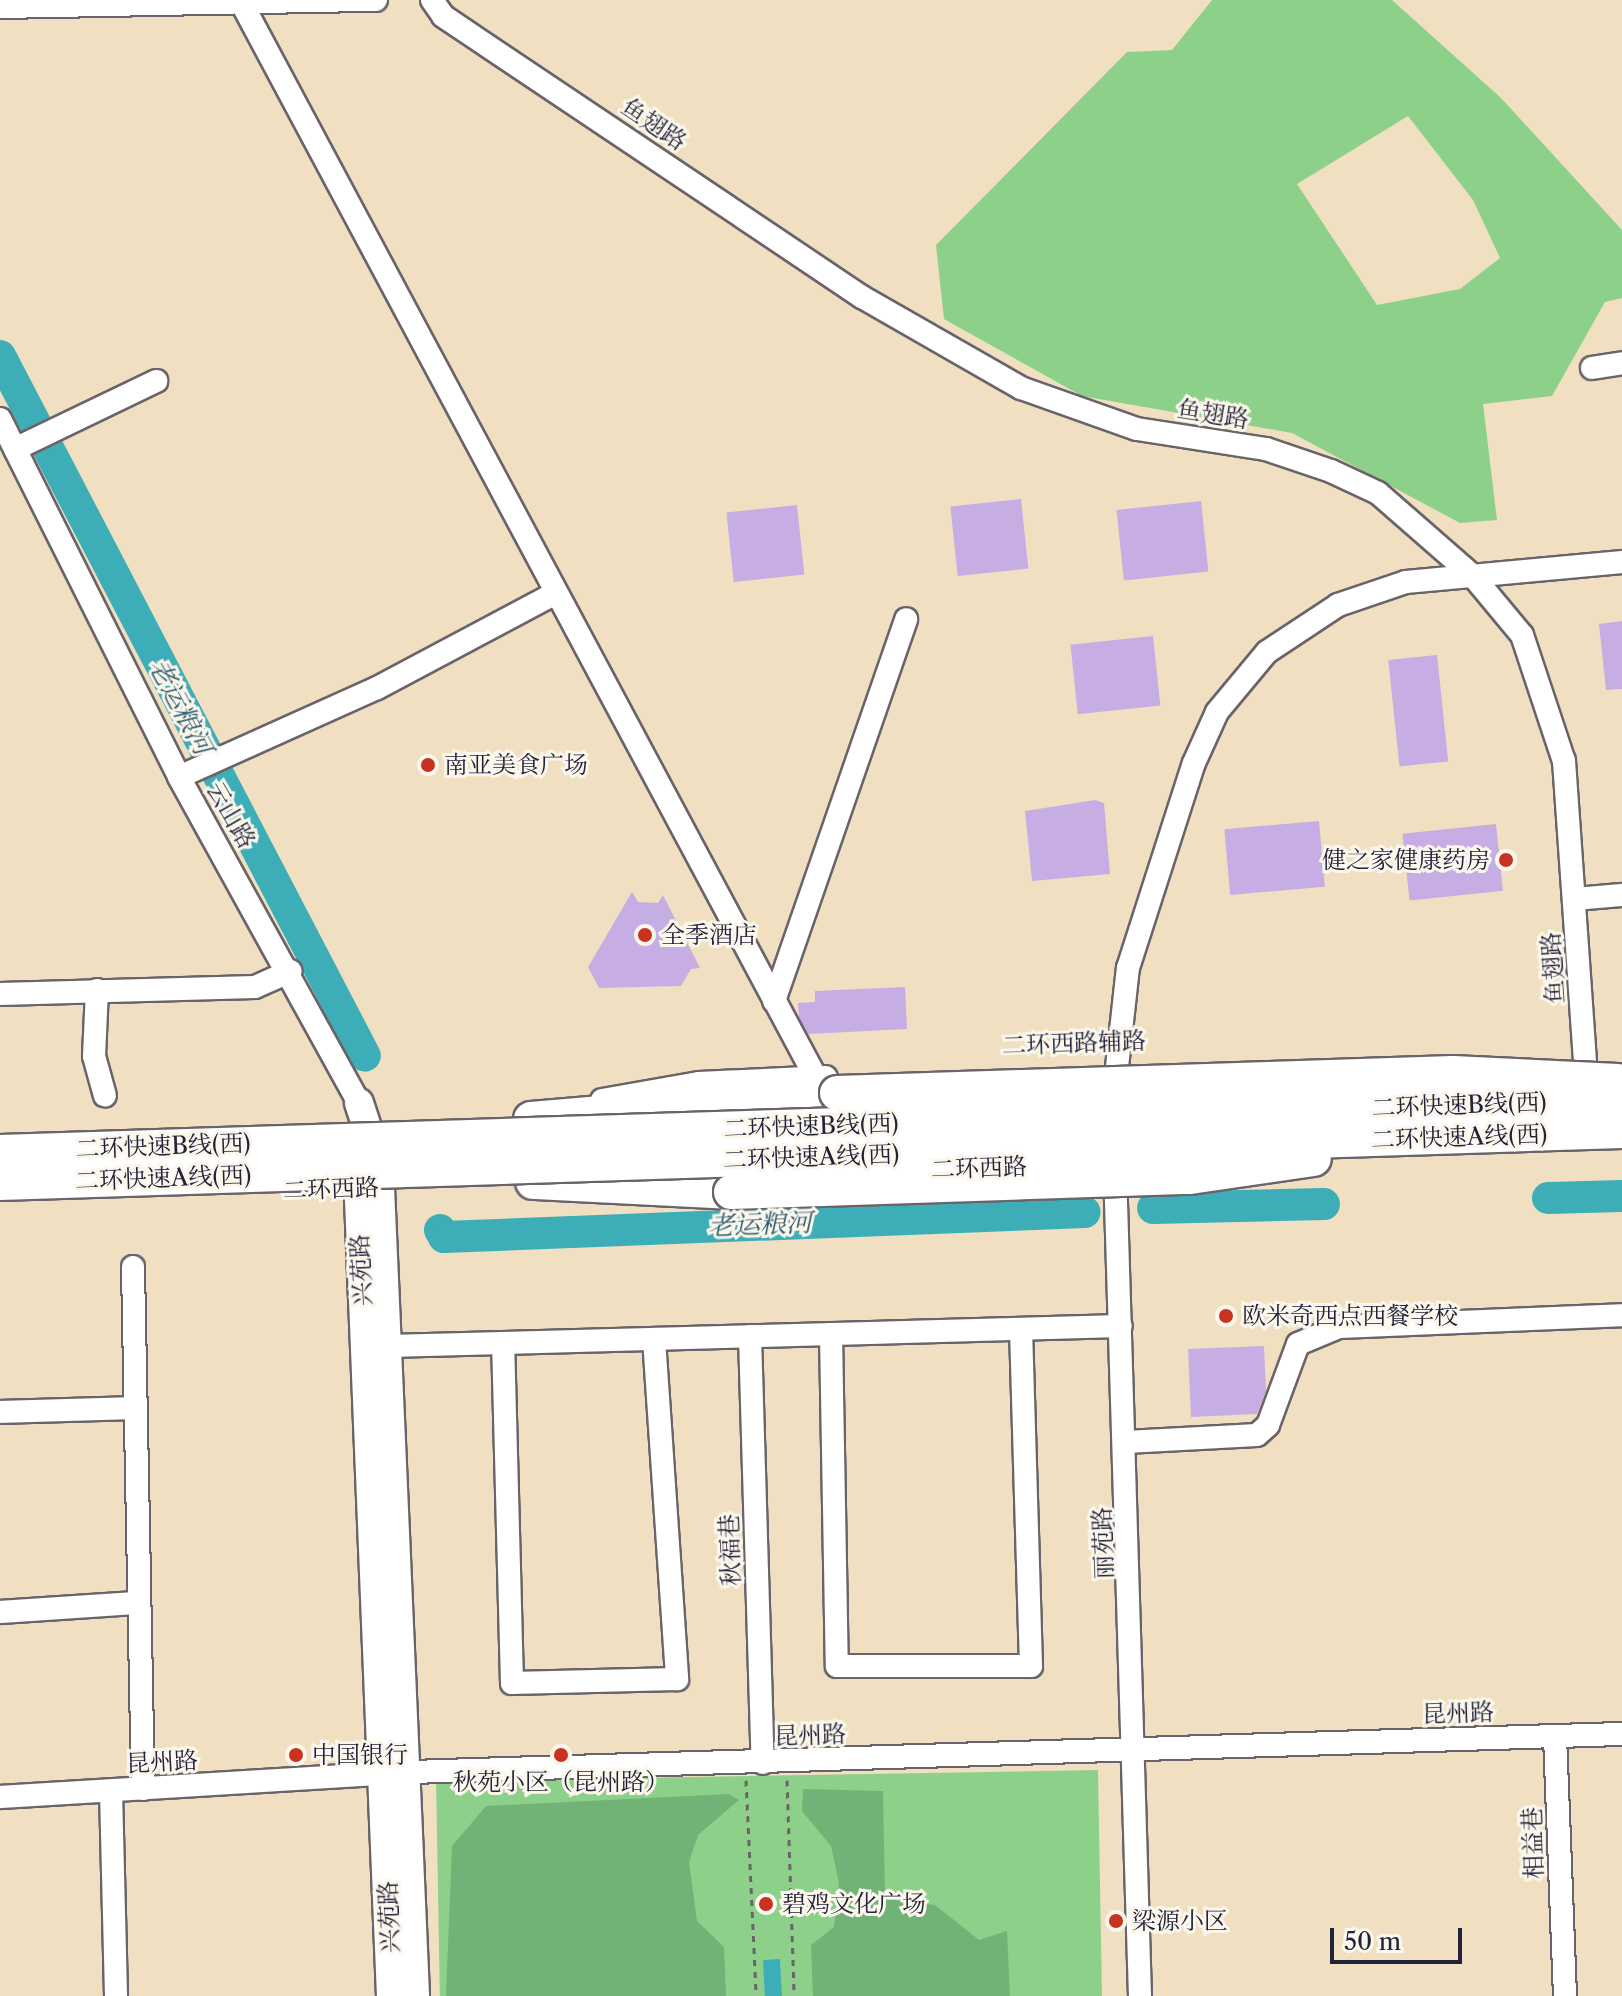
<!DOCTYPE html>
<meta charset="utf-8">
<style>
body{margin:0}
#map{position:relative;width:1622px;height:1996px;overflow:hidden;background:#f0e0c1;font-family:"Libre Caslon Text","Noto Serif SC",serif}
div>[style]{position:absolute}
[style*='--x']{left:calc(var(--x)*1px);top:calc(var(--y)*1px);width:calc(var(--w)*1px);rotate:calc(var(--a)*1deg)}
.green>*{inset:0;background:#8cd08a;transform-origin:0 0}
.forest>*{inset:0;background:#71b276}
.water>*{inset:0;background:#3daeb7;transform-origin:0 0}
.river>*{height:32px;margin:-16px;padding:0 16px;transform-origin:16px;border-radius:16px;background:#3daeb7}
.building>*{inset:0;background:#c6ade3;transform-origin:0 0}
.path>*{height:3px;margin-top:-1.5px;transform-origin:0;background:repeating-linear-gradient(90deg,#6a646a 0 6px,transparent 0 12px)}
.roads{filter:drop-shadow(2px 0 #6a646a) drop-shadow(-2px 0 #6a646a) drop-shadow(0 2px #6a646a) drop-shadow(0 -2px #6a646a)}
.minor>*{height:22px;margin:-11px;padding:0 11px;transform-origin:11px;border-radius:11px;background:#fff}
.major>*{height:28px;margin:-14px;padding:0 14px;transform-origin:14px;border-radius:14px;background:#fff}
.highway>*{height:34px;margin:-17px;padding:0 17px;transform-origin:17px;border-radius:17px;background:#fff}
.bridges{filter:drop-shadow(2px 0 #6a646a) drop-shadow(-2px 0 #6a646a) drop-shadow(0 2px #6a646a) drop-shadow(0 -2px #6a646a)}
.highway-bridge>*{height:34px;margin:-17px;padding:0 17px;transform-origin:17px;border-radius:17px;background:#fff}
.dots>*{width:22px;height:22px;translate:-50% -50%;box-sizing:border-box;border:4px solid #fbf7ec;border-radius:50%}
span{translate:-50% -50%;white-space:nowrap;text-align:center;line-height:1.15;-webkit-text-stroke:6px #fbf7ec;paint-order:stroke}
.street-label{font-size:24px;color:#22223b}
.poi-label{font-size:24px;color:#22223b}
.left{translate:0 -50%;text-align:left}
.right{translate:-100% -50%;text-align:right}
.water-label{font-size:26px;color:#2d5a6d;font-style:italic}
.scale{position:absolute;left:1330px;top:1928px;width:132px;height:36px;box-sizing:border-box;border:4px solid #22223b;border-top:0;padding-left:10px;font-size:24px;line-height:28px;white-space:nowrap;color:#22223b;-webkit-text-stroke:6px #fbf7ec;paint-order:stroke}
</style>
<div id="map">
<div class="green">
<i style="clip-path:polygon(evenodd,1212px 0,1392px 0,1501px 98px,1622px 230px,1622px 298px,1605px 302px,1552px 396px,1483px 404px,1497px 520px,1460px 523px,1292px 433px,1082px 396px,944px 319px,936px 245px,1127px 52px,1172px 50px,1212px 0,1408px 116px,1473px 200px,1500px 258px,1460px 289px,1377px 305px,1297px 184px,1408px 116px)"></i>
<i style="left:1098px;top:1770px;width:226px;height:662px;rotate:89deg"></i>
</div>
<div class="forest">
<i style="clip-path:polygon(803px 1789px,883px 1791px,885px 1899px,935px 1905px,979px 1940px,1007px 1931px,1010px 1996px,813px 1996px,811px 1945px,834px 1927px,839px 1883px,831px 1846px,802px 1811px)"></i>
<i style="clip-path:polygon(729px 1794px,739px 1800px,698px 1835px,689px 1862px,697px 1921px,724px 1947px,726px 1996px,446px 1996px,452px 1846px,486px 1806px)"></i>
</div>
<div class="water">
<i style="left:780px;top:1959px;width:37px;height:17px;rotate:87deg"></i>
</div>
<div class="river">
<i style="--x:0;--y:356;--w:789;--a:62.46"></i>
<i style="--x:1548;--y:1198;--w:74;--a:-1.5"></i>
<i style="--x:1153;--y:1208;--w:171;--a:-1.3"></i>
<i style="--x:440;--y:1230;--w:8;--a:60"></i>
<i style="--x:444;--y:1237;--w:641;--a:-2.23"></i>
</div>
<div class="building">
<i style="left:1021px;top:499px;width:70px;height:71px;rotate:84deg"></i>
<i style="left:1201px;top:501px;width:71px;height:85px;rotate:84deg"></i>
<i style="left:797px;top:505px;width:70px;height:71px;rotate:84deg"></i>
<i style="clip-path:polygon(1622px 621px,1622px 689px,1606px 690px,1599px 624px)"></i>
<i style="left:1153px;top:636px;width:70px;height:83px;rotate:84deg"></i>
<i style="left:1437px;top:655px;width:107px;height:49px;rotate:84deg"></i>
<i style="clip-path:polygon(1095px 800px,1104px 803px,1110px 874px,1032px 881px,1025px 811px)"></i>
<i style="left:1319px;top:821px;width:66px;height:95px;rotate:85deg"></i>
<i style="left:1496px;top:824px;width:67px;height:94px;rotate:84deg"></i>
<i style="clip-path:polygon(632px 892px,638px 902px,658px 903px,663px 895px,700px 968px,691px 969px,681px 986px,599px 988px,588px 967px)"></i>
<i style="clip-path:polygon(905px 987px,907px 1029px,808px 1034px,799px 1017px,798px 1003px,815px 1002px,815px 991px)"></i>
<i style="clip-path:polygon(1264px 1346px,1266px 1391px,1257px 1414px,1191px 1417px,1188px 1349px)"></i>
</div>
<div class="path">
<i style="--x:746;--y:1780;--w:216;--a:87.3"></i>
<i style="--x:787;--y:1780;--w:216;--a:88.1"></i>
</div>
<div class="roads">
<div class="minor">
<i style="--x:240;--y:0;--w:1222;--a:61.88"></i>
<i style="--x:432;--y:0;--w:19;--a:55"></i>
<i style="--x:443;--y:16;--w:505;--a:33.85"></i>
<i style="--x:862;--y:297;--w:183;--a:29.8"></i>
<i style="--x:1021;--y:388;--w:123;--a:19.5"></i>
<i style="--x:1137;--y:429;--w:131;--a:8.8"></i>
<i style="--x:1266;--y:449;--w:69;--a:18.7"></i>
<i style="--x:1331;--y:471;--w:52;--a:25.1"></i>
<i style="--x:1378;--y:493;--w:125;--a:41.1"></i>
<i style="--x:1472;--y:575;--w:78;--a:50.2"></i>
<i style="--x:1522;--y:635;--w:133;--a:71.6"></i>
<i style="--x:1564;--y:761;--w:330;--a:86"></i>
<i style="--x:0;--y:7;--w:376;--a:-1.1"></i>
<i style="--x:1592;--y:368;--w:30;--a:-9"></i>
<i style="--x:0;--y:419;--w:400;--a:63.4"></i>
<i style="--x:179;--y:777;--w:372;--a:61.1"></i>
<i style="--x:15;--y:449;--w:157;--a:-25.7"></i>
<i style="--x:179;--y:777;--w:217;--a:-24.2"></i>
<i style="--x:377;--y:688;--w:200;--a:-28"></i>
<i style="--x:1574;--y:899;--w:48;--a:-4.8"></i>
<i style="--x:97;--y:990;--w:66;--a:92.6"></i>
<i style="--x:94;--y:1056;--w:41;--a:74.6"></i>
<i style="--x:0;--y:994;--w:255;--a:-1.6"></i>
<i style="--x:255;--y:987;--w:39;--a:-24"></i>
<i style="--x:774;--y:1001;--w:404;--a:-70.9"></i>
<i style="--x:1114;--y:1094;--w:127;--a:-83.7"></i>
<i style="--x:1128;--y:968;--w:215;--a:-72.2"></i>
<i style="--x:1194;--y:763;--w:56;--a:-65.7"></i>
<i style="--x:1217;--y:712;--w:78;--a:-50.2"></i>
<i style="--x:1267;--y:652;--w:85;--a:-33.5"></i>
<i style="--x:1338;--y:605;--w:72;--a:-18.7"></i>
<i style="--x:1406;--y:582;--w:217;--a:-5.3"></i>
<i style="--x:602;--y:1100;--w:98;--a:-9.9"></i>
<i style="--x:699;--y:1083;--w:127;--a:-2.7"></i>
<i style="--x:1115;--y:1169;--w:827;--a:88.27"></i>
<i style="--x:133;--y:1267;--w:522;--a:88.9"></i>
<i style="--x:831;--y:1334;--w:332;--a:89"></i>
<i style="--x:837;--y:1666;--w:194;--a:0"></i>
<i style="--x:1031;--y:1666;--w:337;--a:-91.7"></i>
<i style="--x:750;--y:1336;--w:427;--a:88.3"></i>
<i style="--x:654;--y:1339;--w:341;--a:86.1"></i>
<i style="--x:677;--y:1679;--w:165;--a:178.6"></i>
<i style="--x:512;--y:1683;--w:340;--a:-91.5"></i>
<i style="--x:503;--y:1343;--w:618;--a:-1.58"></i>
<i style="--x:388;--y:1346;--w:115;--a:-1.5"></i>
<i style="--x:0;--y:1412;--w:134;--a:-1.7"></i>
<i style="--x:1126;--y:1442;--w:131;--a:-3.1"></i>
<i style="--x:1257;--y:1435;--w:15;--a:-42"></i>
<i style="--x:1268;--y:1425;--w:86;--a:-69.7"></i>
<i style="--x:1298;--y:1344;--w:44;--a:-22.5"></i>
<i style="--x:1339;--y:1327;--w:283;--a:-2.4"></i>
<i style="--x:0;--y:1612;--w:136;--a:-3.8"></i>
<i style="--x:1555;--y:1736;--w:260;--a:87.8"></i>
<i style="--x:111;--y:1791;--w:205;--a:88.6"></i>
<i style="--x:0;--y:1797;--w:412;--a:-3.5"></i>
<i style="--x:411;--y:1772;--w:1212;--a:-1.8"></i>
</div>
<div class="major">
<i style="--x:359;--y:1103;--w:64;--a:71.8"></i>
<i style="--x:379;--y:1164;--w:833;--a:87.52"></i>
<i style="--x:357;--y:1150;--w:847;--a:87.7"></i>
</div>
<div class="highway">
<i style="--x:531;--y:1119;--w:307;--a:-4.9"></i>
<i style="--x:533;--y:1182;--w:198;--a:2.9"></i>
</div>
</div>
<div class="bridges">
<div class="highway-bridge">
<i style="--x:837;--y:1093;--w:616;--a:-1.86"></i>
<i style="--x:1453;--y:1073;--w:165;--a:2.8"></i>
<i style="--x:0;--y:1152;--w:1623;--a:-1.84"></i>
<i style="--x:0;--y:1183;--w:1623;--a:-1.84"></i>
<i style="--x:731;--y:1192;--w:459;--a:-1.9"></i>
<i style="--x:1190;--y:1177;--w:125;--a:-8.3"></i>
</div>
</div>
<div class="dots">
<i style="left:428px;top:765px;background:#c8321e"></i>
<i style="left:1506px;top:860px;background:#c8321e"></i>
<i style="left:645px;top:935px;background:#c8321e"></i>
<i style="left:1226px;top:1316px;background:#c8321e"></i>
<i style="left:296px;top:1755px;background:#c8321e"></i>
<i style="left:561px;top:1755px;background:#c8321e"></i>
<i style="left:766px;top:1904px;background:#c8321e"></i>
<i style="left:1116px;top:1921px;background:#c8321e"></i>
</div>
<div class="street-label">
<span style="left:654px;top:124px;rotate:34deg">鱼翅路</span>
<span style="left:1213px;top:414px;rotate:9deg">鱼翅路</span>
<span style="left:231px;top:815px;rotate:60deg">云山路</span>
<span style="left:1553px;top:968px;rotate:-94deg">鱼翅路</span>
<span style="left:1074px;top:1043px;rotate:-2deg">二环西路辅路</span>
<span style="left:1459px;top:1105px;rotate:-2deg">二环快速B线(西)</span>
<span style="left:811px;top:1126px;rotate:-2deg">二环快速B线(西)</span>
<span style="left:1459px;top:1137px;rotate:-2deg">二环快速A线(西)</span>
<span style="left:163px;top:1146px;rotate:-2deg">二环快速B线(西)</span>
<span style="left:811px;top:1157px;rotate:-2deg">二环快速A线(西)</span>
<span style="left:979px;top:1168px;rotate:-2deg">二环西路</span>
<span style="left:163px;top:1178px;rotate:-2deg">二环快速A线(西)</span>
<span style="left:331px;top:1189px;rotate:-2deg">二环西路</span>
<span style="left:361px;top:1270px;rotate:-93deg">兴苑路</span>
<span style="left:1103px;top:1543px;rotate:-92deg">丽苑路</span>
<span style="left:730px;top:1550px;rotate:-92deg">秋福巷</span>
<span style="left:1458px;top:1713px;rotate:-2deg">昆州路</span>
<span style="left:810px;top:1735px;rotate:-2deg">昆州路</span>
<span style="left:162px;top:1762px;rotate:-3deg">昆州路</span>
<span style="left:1533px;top:1843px;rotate:-92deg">相益巷</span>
<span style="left:389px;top:1917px;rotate:-92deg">兴苑路</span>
</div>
<div class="poi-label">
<span class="left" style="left:444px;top:765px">南亚美食广场</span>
<span class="right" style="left:1490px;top:860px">健之家健康药房</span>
<span class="left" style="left:661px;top:935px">全季酒店</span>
<span class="left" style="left:1242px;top:1316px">欧米奇西点西餐学校</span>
<span class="left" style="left:312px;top:1755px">中国银行</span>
<span style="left:561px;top:1782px">秋苑小区（昆州路）</span>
<span class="left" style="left:782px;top:1904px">碧鸡文化广场</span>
<span class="left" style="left:1132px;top:1921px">梁源小区</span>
</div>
<div class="water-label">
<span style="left:180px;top:707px;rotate:62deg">老运粮河</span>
<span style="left:760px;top:1225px;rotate:-2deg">老运粮河</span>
</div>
<div class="scale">50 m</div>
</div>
